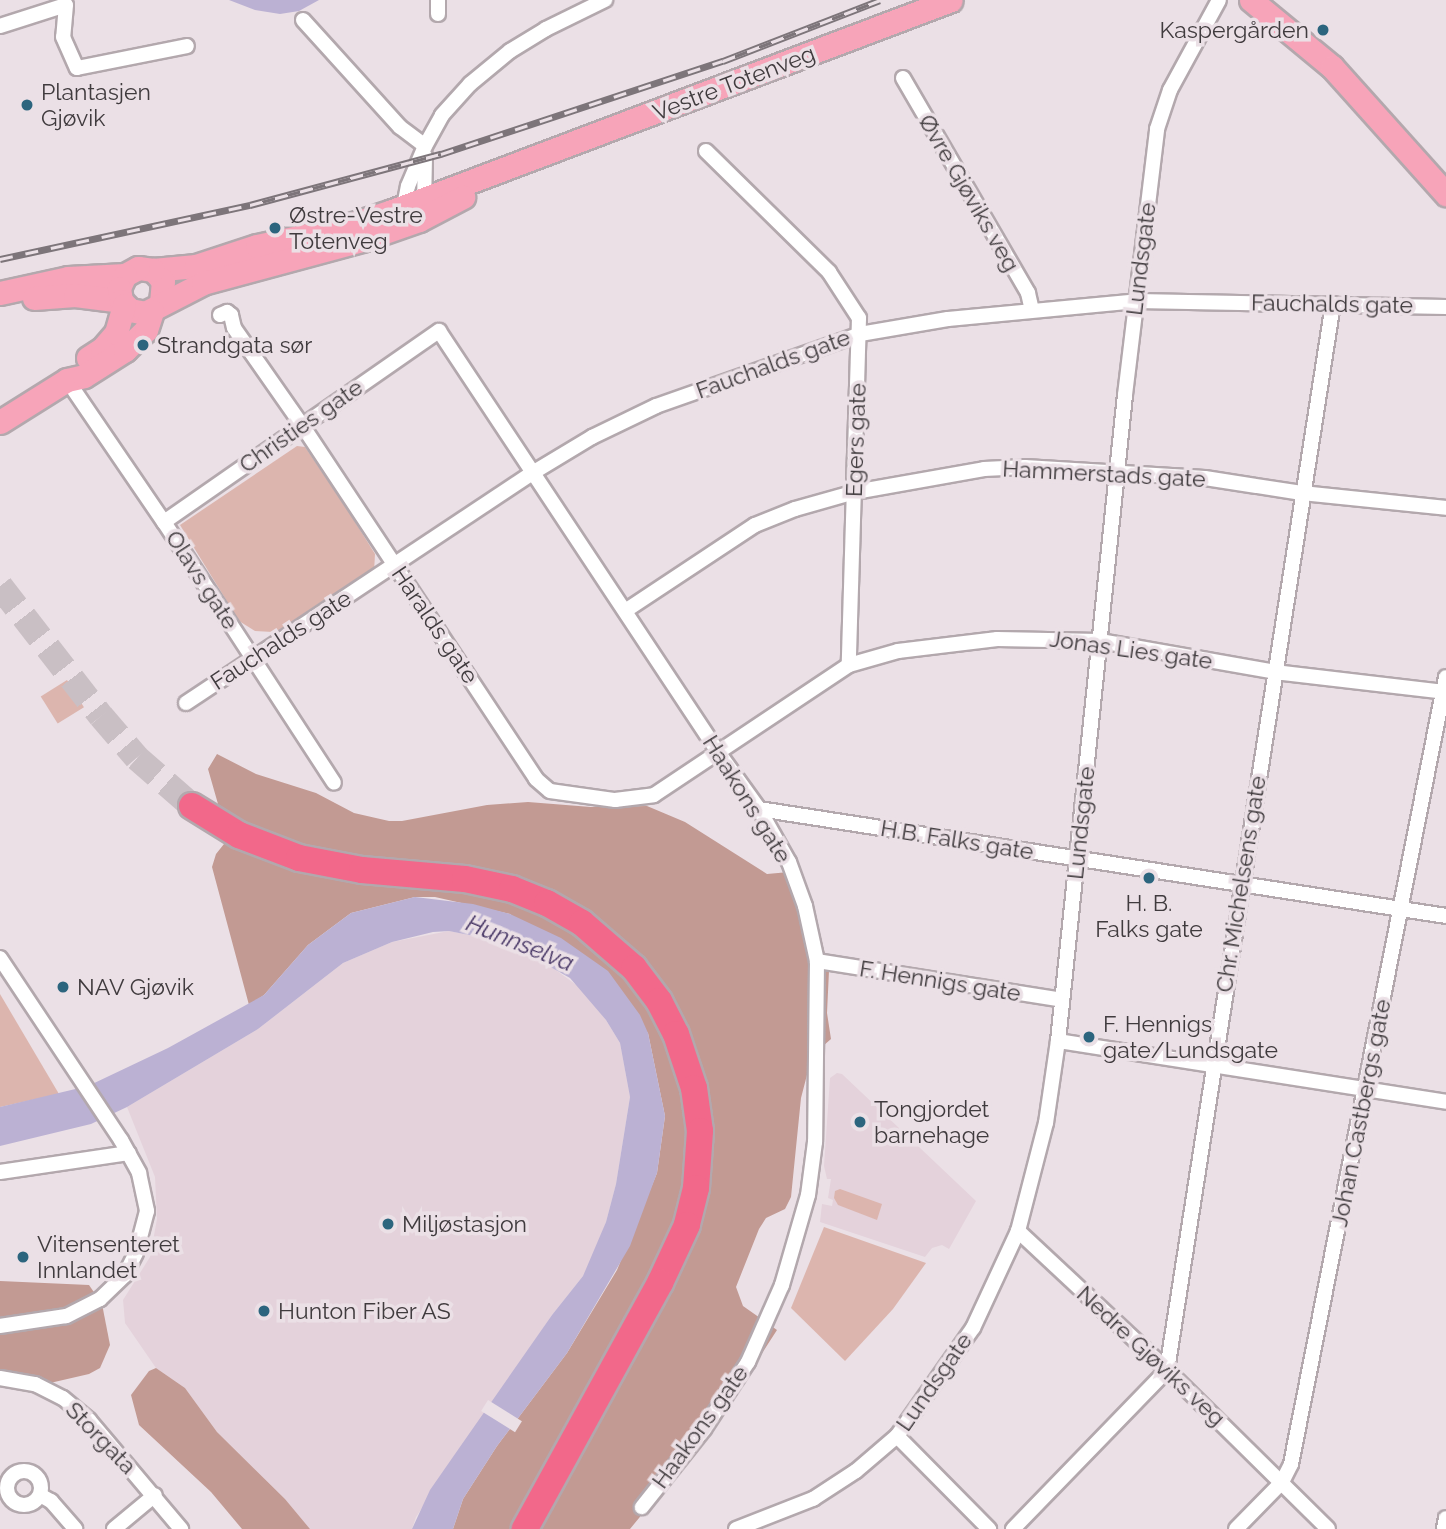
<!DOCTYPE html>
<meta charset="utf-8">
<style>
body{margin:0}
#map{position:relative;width:1446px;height:1529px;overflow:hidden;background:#ebe0e6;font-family:Raleway,sans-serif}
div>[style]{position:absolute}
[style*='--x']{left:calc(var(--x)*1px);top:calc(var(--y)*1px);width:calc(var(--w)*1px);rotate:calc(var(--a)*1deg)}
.built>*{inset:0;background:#e4d2db}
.green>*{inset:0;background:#dcb5ae;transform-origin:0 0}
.forest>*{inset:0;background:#c29a93}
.water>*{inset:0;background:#bbb1d3}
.pier>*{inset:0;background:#ebe0e6;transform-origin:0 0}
.highway-tunnel>*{height:26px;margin-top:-13px;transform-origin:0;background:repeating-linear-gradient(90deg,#c9bfc4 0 26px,transparent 0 39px)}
.roads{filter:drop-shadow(2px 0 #b3a8ad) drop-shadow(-2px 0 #b3a8ad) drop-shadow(0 2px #b3a8ad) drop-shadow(0 -2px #b3a8ad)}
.street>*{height:14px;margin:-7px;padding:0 7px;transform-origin:7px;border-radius:7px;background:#fff}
.street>.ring{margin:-7px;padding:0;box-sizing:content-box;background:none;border:14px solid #fff;border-radius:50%}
.primary>*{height:23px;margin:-11.5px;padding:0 11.5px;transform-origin:11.5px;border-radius:11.5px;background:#f7a4b9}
.highway>*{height:26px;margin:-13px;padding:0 13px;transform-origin:13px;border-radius:13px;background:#f2688a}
.rail>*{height:7px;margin-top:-3.5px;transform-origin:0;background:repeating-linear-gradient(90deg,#ebe0e6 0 13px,#7d757a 0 26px);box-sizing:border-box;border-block:2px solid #7d757a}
.dots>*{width:19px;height:19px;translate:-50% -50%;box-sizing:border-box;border:4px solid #ebe0e6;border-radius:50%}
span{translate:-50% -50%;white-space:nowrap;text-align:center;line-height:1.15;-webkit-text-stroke:7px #ebe0e6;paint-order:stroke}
.poi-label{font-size:23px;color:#403b3e}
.right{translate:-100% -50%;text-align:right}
.left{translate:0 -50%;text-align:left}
.street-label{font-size:23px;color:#403b3e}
.water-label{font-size:24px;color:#483766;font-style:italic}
</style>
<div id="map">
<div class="built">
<i style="clip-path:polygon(449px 931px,474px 936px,546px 963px,582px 989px,606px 1020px,620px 1043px,630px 1097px,616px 1184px,606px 1222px,593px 1259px,583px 1276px,552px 1315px,416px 1517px,412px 1529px,310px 1529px,285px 1499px,217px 1432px,185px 1388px,156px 1368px,125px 1323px,123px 1300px,150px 1257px,157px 1219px,155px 1177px,127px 1107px,258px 1029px,343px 963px,392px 942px)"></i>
<i style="clip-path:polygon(837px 1073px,842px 1074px,976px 1201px,949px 1249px,942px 1245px,932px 1248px,925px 1257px,820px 1222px,822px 1204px,832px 1206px,833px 1200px,828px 1198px,831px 1179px,827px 1179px,824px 1166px,830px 1078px)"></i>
</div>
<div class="green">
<i style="clip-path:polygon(297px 446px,305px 447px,344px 504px,375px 554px,374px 572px,288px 629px,273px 632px,255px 631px,239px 621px,180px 525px)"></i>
<i style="left:67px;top:680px;width:32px;height:31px;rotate:58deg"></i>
<i style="clip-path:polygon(0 994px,59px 1094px,0 1107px)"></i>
<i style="clip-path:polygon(840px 1189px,882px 1204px,877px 1220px,838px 1205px,834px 1198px,835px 1191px)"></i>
<i style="clip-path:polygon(824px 1227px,926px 1263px,893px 1309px,845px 1361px,791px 1308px)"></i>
</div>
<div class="forest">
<i style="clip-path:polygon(217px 754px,256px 774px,316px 793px,354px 813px,389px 821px,402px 821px,487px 805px,528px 802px,591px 807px,647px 806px,685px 822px,767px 874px,800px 871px,811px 897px,829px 971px,827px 1013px,831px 1039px,816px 1052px,808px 1071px,801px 1098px,791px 1197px,785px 1209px,766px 1218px,759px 1229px,736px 1287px,743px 1306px,777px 1330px,717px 1423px,630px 1529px,453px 1529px,463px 1499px,497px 1446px,567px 1353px,617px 1270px,657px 1173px,665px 1116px,648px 1033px,510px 914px,435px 897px,415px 897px,351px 913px,308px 945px,264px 995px,249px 1005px,212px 867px,216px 854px,228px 839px,208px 769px)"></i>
<i style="clip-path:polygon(0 1281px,89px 1285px,102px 1304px,110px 1345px,100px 1368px,89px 1374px,50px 1383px,0 1383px)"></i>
<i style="clip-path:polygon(156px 1368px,185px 1388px,217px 1432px,285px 1499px,310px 1529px,242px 1529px,211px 1492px,139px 1425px,131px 1395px,149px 1371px)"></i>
</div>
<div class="water">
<i style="clip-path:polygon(229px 0,319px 0,299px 11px,280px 14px,255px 10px)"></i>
<i style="clip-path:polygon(415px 897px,473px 904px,510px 914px,561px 938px,608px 971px,640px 1015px,648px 1033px,665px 1116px,657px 1173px,630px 1246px,567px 1353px,497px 1446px,463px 1499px,453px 1529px,412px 1529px,430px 1490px,455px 1454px,552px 1315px,583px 1276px,606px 1222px,616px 1184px,630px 1097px,620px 1043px,606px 1020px,570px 978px,531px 956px,474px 936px,449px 931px,433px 932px,392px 942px,343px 963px,258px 1029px,127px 1107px,91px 1124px,0 1146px,0 1107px,88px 1086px,168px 1048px,264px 995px,308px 945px,351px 913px)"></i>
</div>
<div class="pier">
<i style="left:488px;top:1400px;width:40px;height:13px;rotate:32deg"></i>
</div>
<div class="highway-tunnel">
<i style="--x:0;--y:586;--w:165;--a:52.2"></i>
<i style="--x:101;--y:716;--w:55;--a:49.4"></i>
<i style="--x:137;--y:758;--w:73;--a:41.1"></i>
</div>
<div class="roads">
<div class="street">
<i style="--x:438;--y:0;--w:14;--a:90"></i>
<i style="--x:303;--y:20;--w:144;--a:47.8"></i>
<i style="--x:400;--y:127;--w:31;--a:37"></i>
<i style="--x:0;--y:26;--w:69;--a:-17.7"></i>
<i style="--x:66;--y:5;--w:32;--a:95"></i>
<i style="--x:63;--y:37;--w:34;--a:66"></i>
<i style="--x:77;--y:68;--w:112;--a:-11.3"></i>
<i style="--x:903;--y:78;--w:249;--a:59.8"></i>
<i style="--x:1028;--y:293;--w:17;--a:77"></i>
<i style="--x:706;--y:151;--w:173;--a:44.5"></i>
<i style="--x:829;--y:272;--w:55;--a:56.9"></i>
<i style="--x:859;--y:318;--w:347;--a:91.7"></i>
<i style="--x:424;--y:205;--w:49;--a:-88.8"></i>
<i style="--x:409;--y:211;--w:11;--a:-112"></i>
<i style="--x:405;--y:201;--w:15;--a:-79"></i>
<i style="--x:408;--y:186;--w:43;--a:-67"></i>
<i style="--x:425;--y:146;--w:35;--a:-61"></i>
<i style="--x:442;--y:115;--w:42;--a:-47.9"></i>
<i style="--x:470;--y:84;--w:52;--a:-39.5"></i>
<i style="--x:510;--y:51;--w:42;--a:-31.4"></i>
<i style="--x:546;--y:29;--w:66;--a:-26.2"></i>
<i style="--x:220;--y:315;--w:8;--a:-23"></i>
<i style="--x:227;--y:312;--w:5;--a:37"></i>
<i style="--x:231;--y:315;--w:13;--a:77"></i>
<i style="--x:234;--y:328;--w:118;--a:55"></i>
<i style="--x:302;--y:425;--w:424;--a:56.5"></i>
<i style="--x:536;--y:779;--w:18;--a:41"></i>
<i style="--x:550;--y:791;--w:66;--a:7.9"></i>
<i style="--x:615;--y:800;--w:39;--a:-7"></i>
<i style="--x:654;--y:795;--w:234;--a:-33.7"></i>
<i style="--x:849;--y:665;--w:51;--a:-15.9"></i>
<i style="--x:898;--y:651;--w:100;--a:-6.9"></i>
<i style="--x:997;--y:639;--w:103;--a:1.1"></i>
<i style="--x:1100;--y:641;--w:178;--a:10"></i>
<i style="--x:1275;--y:672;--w:172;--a:6.7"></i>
<i style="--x:67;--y:380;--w:172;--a:55.7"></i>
<i style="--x:164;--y:522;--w:311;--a:56.9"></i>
<i style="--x:164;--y:522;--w:335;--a:-34.8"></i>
<i style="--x:439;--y:331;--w:505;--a:56.47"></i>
<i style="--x:718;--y:752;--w:70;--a:54.3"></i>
<i style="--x:759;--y:809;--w:61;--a:60.5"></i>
<i style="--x:789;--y:862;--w:47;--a:70"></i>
<i style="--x:805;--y:906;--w:56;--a:77.7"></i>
<i style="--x:817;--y:961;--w:181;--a:90.6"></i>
<i style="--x:815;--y:1142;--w:53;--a:97.5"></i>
<i style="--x:808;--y:1195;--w:94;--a:106.1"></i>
<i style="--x:782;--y:1285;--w:84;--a:113.8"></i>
<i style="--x:748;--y:1362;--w:80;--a:123.3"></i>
<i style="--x:704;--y:1429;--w:100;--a:128.5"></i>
<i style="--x:625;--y:611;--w:156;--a:-33.5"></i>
<i style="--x:755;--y:525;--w:43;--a:-21.8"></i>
<i style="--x:795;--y:509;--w:62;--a:-15.8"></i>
<i style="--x:855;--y:492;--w:131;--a:-10.1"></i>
<i style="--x:984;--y:469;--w:41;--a:-2.8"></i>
<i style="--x:1025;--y:467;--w:180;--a:3.5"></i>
<i style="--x:1205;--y:478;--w:98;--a:8.8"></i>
<i style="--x:1302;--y:493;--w:145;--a:5.9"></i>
<i style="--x:186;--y:703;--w:418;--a:-33.6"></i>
<i style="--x:534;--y:472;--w:68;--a:-31.1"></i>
<i style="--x:592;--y:437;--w:71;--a:-25.8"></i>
<i style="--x:656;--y:406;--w:216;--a:-19.4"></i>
<i style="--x:860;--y:334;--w:89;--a:-9.7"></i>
<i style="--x:948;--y:319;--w:190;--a:-5.4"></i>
<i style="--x:1137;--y:301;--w:309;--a:1.1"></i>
<i style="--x:759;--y:809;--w:695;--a:8.85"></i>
<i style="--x:0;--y:958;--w:219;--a:56.4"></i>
<i style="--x:121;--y:1140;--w:38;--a:61"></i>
<i style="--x:139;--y:1173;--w:39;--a:78"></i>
<i style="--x:147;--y:1211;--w:43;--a:104.7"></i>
<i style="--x:136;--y:1253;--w:25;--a:117"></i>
<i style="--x:125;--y:1275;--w:35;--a:136"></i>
<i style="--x:100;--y:1299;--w:38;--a:153"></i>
<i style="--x:66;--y:1316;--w:67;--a:171.4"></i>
<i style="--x:817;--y:961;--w:248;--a:9"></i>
<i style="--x:1058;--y:1041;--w:393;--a:8.9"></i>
<i style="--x:0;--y:1172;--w:130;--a:-8.4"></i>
<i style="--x:1018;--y:1231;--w:204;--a:43"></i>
<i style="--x:1167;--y:1370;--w:226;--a:44.6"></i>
<i style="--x:0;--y:1378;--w:36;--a:10"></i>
<i style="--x:35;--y:1384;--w:31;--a:27"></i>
<i style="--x:63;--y:1398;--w:34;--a:40"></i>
<i style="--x:89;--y:1420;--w:143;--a:49.8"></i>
<i style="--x:897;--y:1436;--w:131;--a:45.3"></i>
<i class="ring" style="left:7px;top:1471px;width:20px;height:20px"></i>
<i style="--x:40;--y:1495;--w:13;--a:29"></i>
<i style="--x:51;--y:1501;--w:37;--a:49"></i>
<i style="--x:114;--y:1529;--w:53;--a:-39.7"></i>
<i style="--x:736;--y:1529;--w:83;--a:-21.3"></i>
<i style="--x:813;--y:1499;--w:51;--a:-33.1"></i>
<i style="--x:856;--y:1471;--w:54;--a:-40.5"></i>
<i style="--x:897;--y:1436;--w:132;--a:-54.9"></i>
<i style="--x:973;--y:1328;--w:107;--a:-65.1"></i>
<i style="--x:1018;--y:1231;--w:112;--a:-75.5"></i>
<i style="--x:1046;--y:1123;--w:83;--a:-81.7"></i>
<i style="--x:1058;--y:1041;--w:649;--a:-84.08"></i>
<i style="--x:1125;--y:395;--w:268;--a:-83.1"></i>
<i style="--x:1157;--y:129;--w:41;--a:-71.6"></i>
<i style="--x:1170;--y:90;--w:102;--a:-61.4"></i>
<i style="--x:1013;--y:1529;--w:221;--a:-45.9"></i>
<i style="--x:1167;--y:1370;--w:1079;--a:-81.15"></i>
<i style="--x:1236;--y:1529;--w:66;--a:-45.6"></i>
<i style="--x:1282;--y:1482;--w:20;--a:-63"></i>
<i style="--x:1291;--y:1464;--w:802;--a:-78.86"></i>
<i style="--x:1444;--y:1529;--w:11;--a:-80"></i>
</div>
<div class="primary">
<i style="--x:1251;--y:0;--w:105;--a:39.6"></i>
<i style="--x:1332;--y:67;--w:171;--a:48.1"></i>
<i style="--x:153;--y:270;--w:43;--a:-5.3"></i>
<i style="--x:196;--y:266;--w:64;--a:-18.2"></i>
<i style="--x:257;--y:246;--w:89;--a:-12.3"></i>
<i style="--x:344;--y:227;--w:51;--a:-18.4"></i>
<i style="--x:392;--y:211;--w:597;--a:-20.68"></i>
<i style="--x:0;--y:293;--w:70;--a:-12.4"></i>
<i style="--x:68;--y:278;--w:57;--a:-3"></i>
<i style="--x:34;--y:298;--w:41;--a:-4.2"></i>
<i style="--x:75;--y:295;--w:46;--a:7.4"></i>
<i style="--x:161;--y:303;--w:22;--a:-85"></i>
<i style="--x:163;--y:281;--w:15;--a:-132"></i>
<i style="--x:153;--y:270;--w:15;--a:-172"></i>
<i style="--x:138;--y:268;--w:15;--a:152"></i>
<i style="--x:125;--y:275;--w:14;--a:115"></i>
<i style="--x:119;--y:288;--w:13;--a:81"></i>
<i style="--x:121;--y:301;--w:13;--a:45"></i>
<i style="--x:130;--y:310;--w:15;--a:11"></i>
<i style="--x:145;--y:313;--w:65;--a:-27.3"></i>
<i style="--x:203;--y:283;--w:165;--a:-15.1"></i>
<i style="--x:362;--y:240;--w:60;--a:-19.3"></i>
<i style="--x:419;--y:220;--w:50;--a:-27.6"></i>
<i style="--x:88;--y:358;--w:17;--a:-33"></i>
<i style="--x:102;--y:349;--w:21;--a:-49"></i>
<i style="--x:116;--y:333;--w:29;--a:-74"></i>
<i style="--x:0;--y:422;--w:79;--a:-32.1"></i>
<i style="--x:67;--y:380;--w:17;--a:-13"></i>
<i style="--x:84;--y:376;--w:49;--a:-32.4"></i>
<i style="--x:125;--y:350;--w:29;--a:-44"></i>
<i style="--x:146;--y:330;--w:20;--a:-72"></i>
</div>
<div class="highway">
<i style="--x:192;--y:806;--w:55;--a:31.7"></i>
<i style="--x:239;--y:835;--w:64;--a:21"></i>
<i style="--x:299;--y:858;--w:64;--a:10.8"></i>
<i style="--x:362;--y:870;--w:103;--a:5"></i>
<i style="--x:465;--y:879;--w:48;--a:12"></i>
<i style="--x:512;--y:889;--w:38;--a:22"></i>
<i style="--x:547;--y:903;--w:40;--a:29.7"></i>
<i style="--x:582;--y:923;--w:69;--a:40.9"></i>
<i style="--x:634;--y:968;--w:41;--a:52.9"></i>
<i style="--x:659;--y:1001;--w:37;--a:63"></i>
<i style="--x:676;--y:1034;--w:57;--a:71.6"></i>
<i style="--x:694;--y:1088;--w:43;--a:82.1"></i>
<i style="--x:700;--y:1131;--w:57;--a:94"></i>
<i style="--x:696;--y:1188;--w:38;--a:104"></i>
<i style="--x:687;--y:1225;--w:64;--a:115"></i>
<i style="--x:660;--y:1283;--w:281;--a:118.8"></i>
</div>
</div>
<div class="rail">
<i style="--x:0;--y:259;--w:256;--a:-12.2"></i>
<i style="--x:250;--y:205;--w:198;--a:-15"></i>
<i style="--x:441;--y:154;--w:297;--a:-18.3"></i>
<i style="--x:723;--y:61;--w:168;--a:-21.2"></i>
</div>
<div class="dots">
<i style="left:1323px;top:30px;background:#2c657e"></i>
<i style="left:27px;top:105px;background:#2c657e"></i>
<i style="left:275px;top:228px;background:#2c657e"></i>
<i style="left:143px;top:345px;background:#2c657e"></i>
<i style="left:1149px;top:878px;background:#2c657e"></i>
<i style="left:63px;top:987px;background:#2c657e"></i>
<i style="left:1089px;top:1037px;background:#2c657e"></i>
<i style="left:860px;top:1122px;background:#2c657e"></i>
<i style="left:388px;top:1224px;background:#2c657e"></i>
<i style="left:23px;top:1257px;background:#2c657e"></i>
<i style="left:264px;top:1311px;background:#2c657e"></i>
</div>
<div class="poi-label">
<span class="right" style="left:1309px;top:30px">Kaspergården</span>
<span class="left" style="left:41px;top:105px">Plantasjen<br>Gjøvik</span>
<span class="left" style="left:289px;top:228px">Østre-Vestre<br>Totenveg</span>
<span class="left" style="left:157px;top:345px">Strandgata sør</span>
<span style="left:1149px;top:916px">H. B.<br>Falks gate</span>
<span class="left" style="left:77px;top:987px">NAV Gjøvik</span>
<span class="left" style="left:1103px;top:1037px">F. Hennigs<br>gate/Lundsgate</span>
<span class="left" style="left:874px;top:1122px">Tongjordet<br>barnehage</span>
<span class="left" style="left:402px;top:1224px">Miljøstasjon</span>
<span class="left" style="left:37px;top:1257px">Vitensenteret<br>Innlandet</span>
<span class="left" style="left:278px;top:1311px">Hunton Fiber AS</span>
</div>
<div class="street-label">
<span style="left:734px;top:83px;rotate:-21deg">Vestre Totenveg</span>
<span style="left:969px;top:193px;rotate:60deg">Øvre Gjøviks veg</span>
<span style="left:1141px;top:259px;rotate:-83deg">Lundsgate</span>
<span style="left:1332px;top:304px;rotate:1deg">Fauchalds gate</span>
<span style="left:773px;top:364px;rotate:-20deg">Fauchalds gate</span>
<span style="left:301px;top:426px;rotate:-35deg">Christies gate</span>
<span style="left:856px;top:440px;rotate:-88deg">Egers gate</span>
<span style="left:1104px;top:474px;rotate:3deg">Hammerstads gate</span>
<span style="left:202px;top:580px;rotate:57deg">Olavs gate</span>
<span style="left:435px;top:625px;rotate:56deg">Haralds gate</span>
<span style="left:281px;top:640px;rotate:-33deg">Fauchalds gate</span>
<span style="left:1131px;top:650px;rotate:8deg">Jonas Lies gate</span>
<span style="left:747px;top:799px;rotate:58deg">Haakons gate</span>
<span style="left:1081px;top:823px;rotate:-84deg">Lundsgate</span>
<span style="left:957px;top:840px;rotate:9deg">H.B. Falks gate</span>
<span style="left:1241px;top:884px;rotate:-81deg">Chr. Michelsens gate</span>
<span style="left:940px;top:981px;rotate:9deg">F. Hennigs gate</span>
<span style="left:1361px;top:1113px;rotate:-79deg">Johan Castbergs gate</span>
<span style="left:1151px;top:1356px;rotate:43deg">Nedre Gjøviks veg</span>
<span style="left:934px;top:1382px;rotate:-55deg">Lundsgate</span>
<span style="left:700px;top:1427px;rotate:-54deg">Haakons gate</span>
<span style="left:101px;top:1438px;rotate:46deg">Storgata</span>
</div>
<div class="water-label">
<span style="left:520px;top:943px;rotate:22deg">Hunnselva</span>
</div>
</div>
